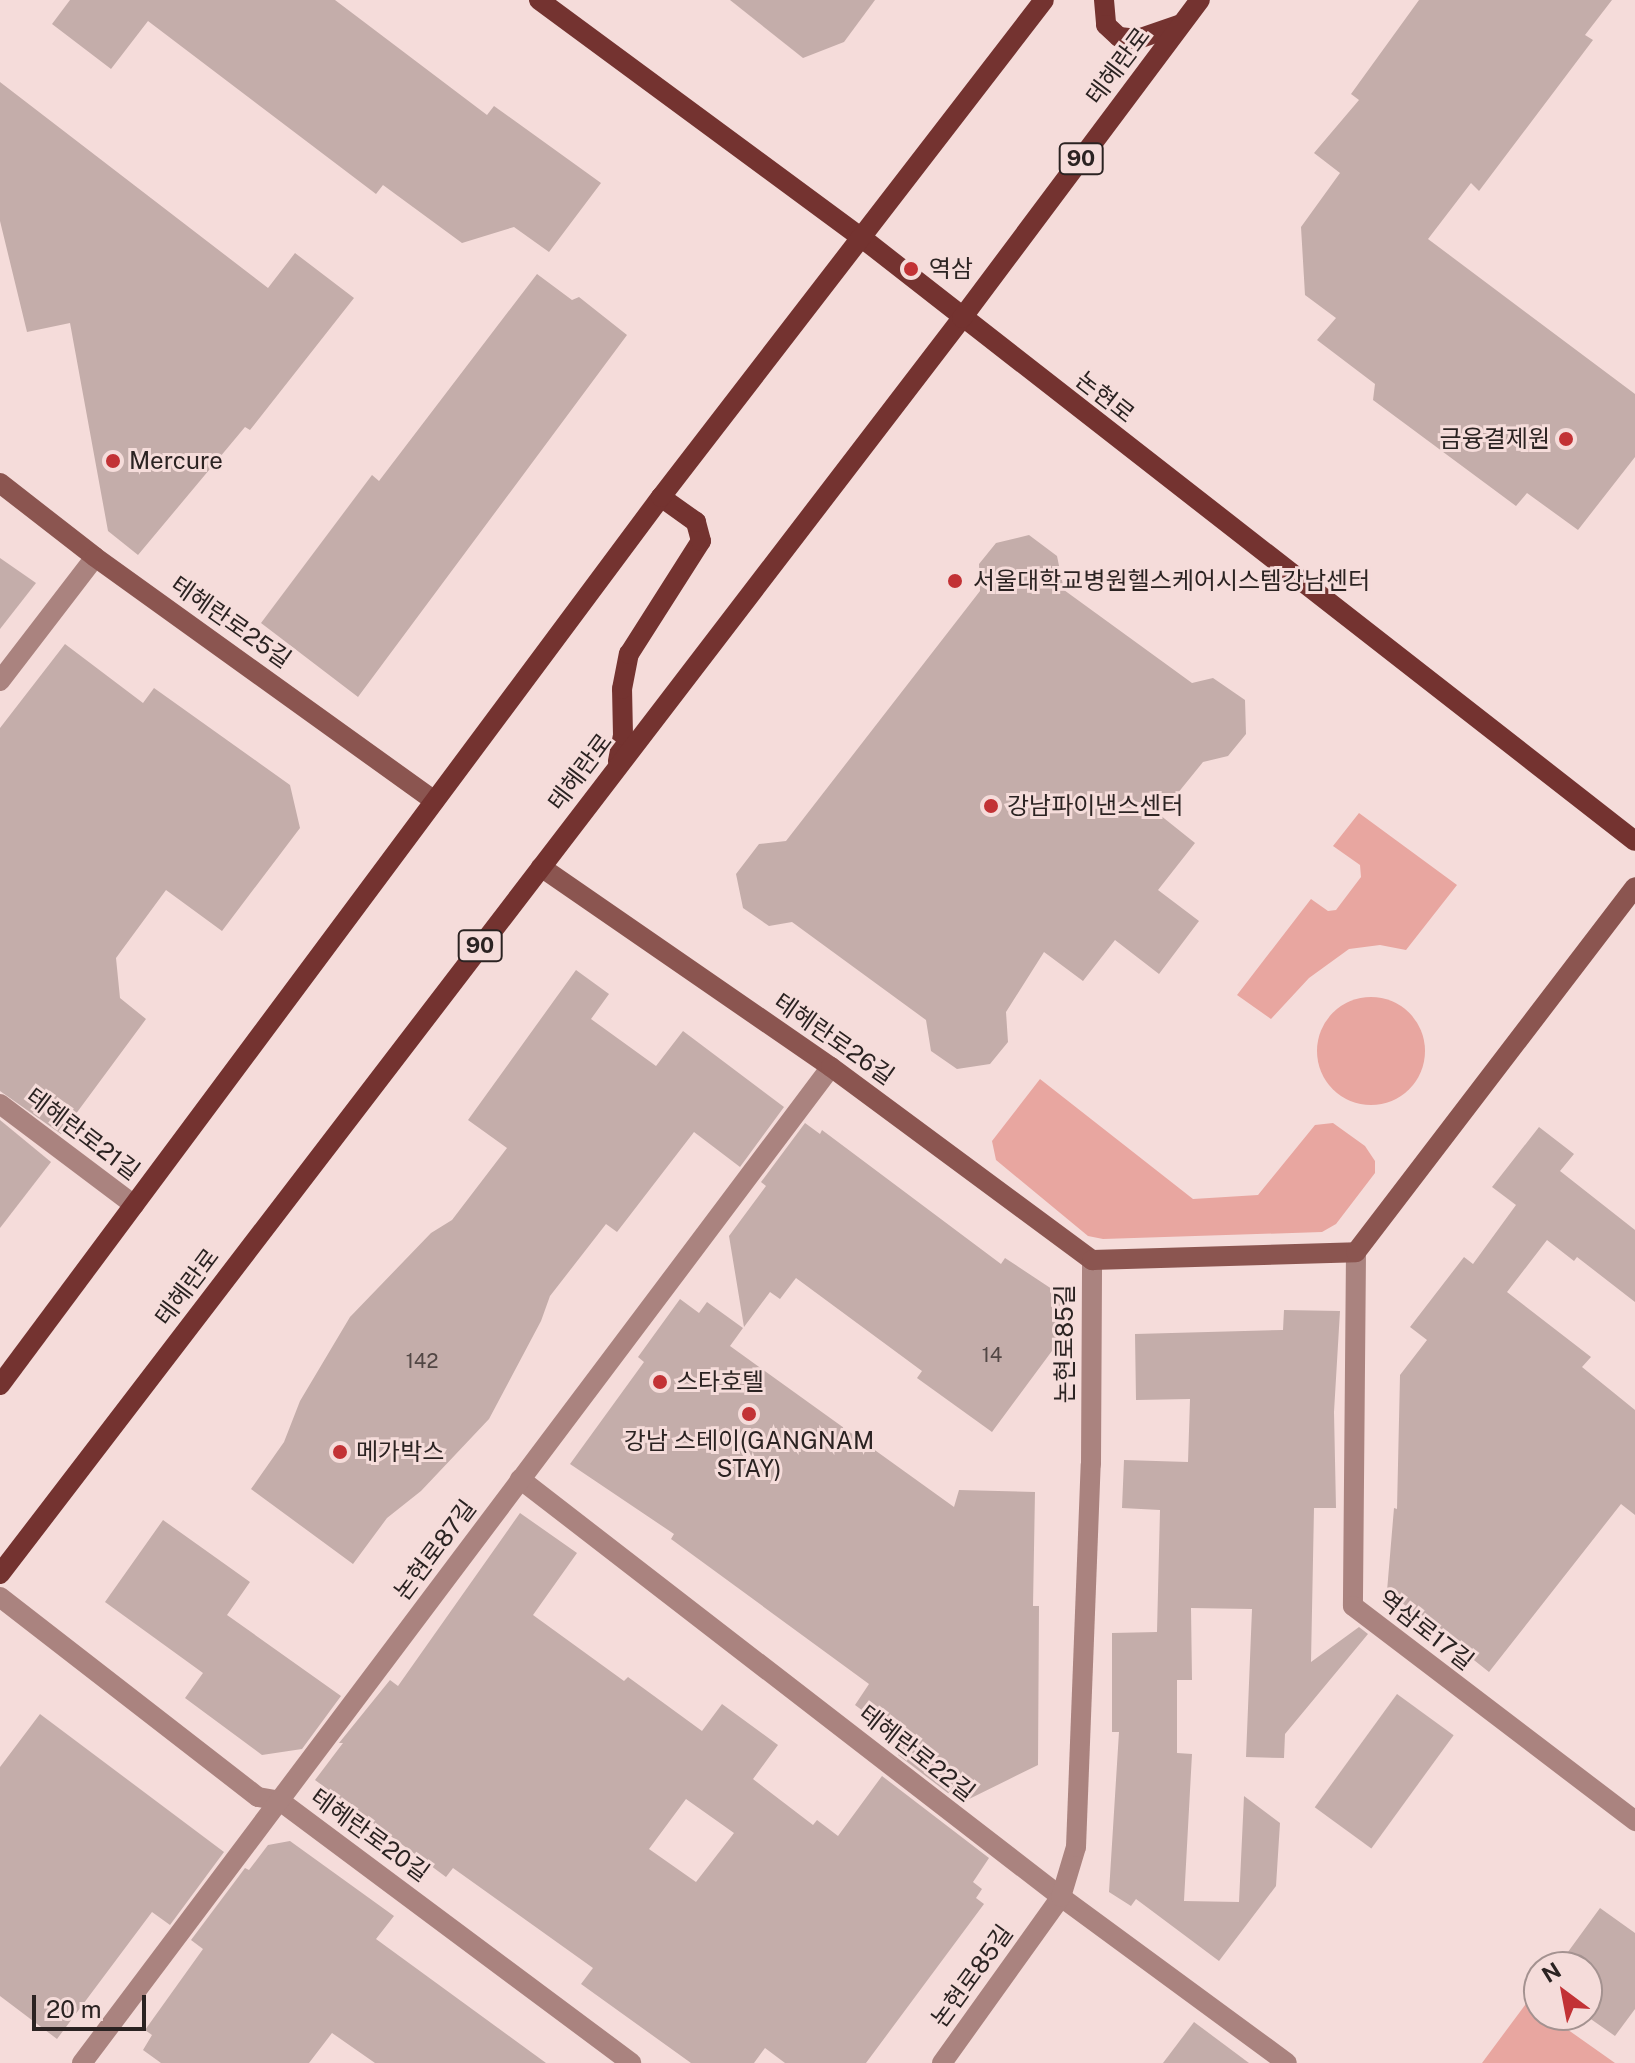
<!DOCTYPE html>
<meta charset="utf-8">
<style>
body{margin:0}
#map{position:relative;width:1635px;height:2063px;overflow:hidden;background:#f5dcda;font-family:"Public Sans","Noto Sans KR",sans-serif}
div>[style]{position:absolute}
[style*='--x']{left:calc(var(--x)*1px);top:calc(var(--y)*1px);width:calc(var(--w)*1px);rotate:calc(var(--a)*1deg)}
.green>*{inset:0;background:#e8a6a0}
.round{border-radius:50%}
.building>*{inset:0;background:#c4adaa;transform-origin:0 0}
.street>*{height:20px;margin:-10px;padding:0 10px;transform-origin:10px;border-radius:10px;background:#aa837f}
.secondary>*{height:20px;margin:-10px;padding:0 10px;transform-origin:10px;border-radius:10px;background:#8b5550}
.primary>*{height:20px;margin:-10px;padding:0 10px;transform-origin:10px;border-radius:10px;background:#743330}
.dots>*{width:22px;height:22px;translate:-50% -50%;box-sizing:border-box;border:4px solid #f5dcda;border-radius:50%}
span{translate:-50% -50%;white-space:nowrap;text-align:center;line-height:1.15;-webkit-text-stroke:6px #f5dcda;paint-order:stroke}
.number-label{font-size:20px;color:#514644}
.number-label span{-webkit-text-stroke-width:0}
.shield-label span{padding:2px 6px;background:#f5dcda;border:2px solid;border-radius:6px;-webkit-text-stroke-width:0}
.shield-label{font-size:22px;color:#2b2322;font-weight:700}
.street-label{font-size:24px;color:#2b2322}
.poi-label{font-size:24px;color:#2b2322}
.left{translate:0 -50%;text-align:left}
.right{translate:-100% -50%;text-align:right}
.north{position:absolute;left:1523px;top:1951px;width:80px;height:80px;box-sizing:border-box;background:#f5dcda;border:2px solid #a49290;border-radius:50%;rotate:328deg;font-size:22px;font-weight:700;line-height:32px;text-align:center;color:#2b2322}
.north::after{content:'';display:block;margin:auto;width:28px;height:36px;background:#c23235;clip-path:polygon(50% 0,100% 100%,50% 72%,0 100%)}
.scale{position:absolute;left:32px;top:1995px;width:114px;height:36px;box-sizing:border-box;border:4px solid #2b2322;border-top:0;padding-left:10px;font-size:24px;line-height:28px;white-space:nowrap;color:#2b2322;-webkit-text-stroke:6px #f5dcda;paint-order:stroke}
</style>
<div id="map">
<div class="green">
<i style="clip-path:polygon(1359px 813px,1457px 885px,1406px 950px,1380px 945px,1349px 949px,1309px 978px,1271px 1019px,1237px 995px,1311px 899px,1328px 911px,1336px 910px,1361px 877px,1360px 865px,1333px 846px)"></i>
<i class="round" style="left:1317px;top:997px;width:108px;height:108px"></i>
<i style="clip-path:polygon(1040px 1079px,1193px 1199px,1258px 1195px,1315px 1125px,1333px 1123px,1365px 1146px,1375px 1161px,1375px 1173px,1336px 1224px,1322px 1232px,1103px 1239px,1088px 1236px,996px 1160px,992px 1141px)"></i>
<i style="clip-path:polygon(1528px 2001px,1539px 2009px,1539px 2015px,1547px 2015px,1615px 2063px,1482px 2063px)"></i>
</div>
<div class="building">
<i style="clip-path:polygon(70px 0,335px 0,487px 115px,494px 106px,601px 183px,549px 252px,514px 227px,462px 243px,383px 185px,376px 194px,148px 21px,111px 69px,52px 24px)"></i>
<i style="clip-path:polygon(730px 0,875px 0,844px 42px,803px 58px)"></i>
<i style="clip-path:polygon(1419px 0,1612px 0,1585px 35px,1593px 40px,1479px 191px,1471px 183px,1428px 239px,1635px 394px,1635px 457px,1578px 530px,1527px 493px,1516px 506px,1373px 400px,1375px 384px,1317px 340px,1336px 318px,1305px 295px,1301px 227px,1340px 173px,1314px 153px,1359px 100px,1351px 94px)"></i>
<i style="clip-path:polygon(0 82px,268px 288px,295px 253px,354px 298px,250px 430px,245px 427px,138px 555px,108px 531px,70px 323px,27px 332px,0 221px)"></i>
<i style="clip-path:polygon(537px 274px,572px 300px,579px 297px,627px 335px,358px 697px,261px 623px,372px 475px,379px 481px)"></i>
<i style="clip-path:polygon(1029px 535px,1057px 556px,1064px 590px,1192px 683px,1213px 678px,1245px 700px,1246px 734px,1228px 756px,1203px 762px,1160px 815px,1195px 843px,1158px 890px,1199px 921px,1159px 974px,1115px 940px,1083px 981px,1044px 952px,1006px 1012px,1008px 1042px,990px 1064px,957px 1069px,931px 1051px,926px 1020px,792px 922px,769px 926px,743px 908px,736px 874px,759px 844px,786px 841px,980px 591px,979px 564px,996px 543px)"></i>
<i style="clip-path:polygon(0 558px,36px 583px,0 629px)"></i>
<i style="clip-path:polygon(65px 644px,143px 703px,154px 688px,290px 785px,300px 828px,222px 931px,166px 890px,116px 958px,120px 998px,146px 1019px,61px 1134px,0 1091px,0 728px)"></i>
<i style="clip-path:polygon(576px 970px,609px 994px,591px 1019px,656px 1066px,683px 1031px,784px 1107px,740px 1167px,694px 1132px,617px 1232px,606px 1224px,550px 1296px,541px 1321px,489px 1419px,421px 1491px,387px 1518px,353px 1564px,251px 1489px,284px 1442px,300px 1401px,350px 1317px,431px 1233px,452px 1220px,507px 1148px,468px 1120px)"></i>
<i style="clip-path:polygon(0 1120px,51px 1162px,0 1228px)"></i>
<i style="clip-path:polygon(805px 1123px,820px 1134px,822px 1130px,1001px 1264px,1005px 1258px,1067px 1299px,1066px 1332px,992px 1432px,917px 1378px,922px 1371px,796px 1278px,780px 1299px,770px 1292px,744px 1327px,729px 1236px,766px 1186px,761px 1182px)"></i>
<i style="clip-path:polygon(1539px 1127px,1574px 1154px,1560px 1171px,1635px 1230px,1635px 1302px,1577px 1257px,1574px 1261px,1547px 1240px,1507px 1292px,1591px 1357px,1582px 1367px,1635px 1410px,1635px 1515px,1621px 1504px,1489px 1672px,1387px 1591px,1394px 1508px,1397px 1509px,1400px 1375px,1427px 1340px,1410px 1327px,1464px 1257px,1473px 1264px,1516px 1205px,1492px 1187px)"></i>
<i style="clip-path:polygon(680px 1299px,699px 1313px,707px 1302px,743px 1328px,730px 1346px,954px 1507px,959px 1490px,1035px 1492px,1033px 1606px,1039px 1606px,1038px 1765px,961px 1803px,898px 1755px,906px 1743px,855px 1705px,869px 1684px,671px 1539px,674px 1534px,570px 1464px,644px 1362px,638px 1357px)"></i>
<i style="clip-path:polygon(1284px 1310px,1340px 1311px,1334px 1412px,1336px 1508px,1314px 1508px,1311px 1662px,1359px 1627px,1368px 1634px,1285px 1734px,1284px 1758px,1246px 1757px,1252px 1609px,1191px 1608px,1192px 1680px,1177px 1680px,1177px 1753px,1192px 1754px,1184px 1901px,1239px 1902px,1244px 1796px,1280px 1823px,1276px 1886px,1219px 1961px,1136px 1899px,1131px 1906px,1109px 1892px,1119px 1732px,1112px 1732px,1112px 1633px,1157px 1632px,1160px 1510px,1122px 1508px,1124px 1460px,1188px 1462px,1190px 1399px,1136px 1400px,1135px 1334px,1283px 1330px)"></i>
<i style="clip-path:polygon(evenodd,520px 1513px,577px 1553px,533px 1615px,624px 1681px,628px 1677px,702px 1731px,722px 1704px,778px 1745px,753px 1779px,813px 1825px,817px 1820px,838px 1836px,882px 1776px,989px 1858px,973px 1882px,982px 1889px,976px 1898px,984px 1904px,866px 2063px,785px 2063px,765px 2048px,754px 2063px,691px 2063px,581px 1984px,593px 1968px,453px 1868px,446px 1877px,315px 1780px,343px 1743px,339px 1743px,390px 1680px,398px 1686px,520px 1513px,686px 1799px,734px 1833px,696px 1882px,649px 1849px,686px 1799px)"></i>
<i style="clip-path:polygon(163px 1520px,250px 1582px,227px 1615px,341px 1696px,302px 1749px,262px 1755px,185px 1698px,203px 1673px,105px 1602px)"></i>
<i style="left:1397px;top:1694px;width:70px;height:140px;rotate:36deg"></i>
<i style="clip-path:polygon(40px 1714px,224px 1852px,170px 1925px,152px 1912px,57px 2039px,0 1996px,0 1767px)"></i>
<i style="clip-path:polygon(290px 1841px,394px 1916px,376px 1939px,546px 2063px,375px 2063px,332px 2033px,309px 2063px,161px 2063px,143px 2050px,152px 2035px,145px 2030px,203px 1949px,191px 1940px,245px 1868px,249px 1870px,268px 1845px)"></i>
<i style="clip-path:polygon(1600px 1908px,1635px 1933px,1635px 2009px,1615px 2036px,1585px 2015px,1587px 1967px,1557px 1967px)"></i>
<i style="clip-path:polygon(1194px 2022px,1249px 2063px,1163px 2063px)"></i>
</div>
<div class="street">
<i style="--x:0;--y:681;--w:156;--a:-52.5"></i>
<i style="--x:0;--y:1104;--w:168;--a:37"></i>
<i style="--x:1356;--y:1252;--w:354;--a:90.5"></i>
<i style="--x:1353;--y:1606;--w:355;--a:37.3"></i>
<i style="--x:520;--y:1479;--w:684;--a:37.69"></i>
<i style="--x:1061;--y:1897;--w:280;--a:36.3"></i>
<i style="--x:0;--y:1597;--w:326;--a:37.8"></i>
<i style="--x:258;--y:1797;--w:22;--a:10"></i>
<i style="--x:280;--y:1801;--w:438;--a:36.7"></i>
<i style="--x:82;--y:2063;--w:1246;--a:-53.06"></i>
<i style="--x:942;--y:2063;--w:204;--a:-54.4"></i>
<i style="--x:1061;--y:1897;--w:52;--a:-73.3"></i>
<i style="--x:1076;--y:1847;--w:383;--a:-87.8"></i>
<i style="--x:1091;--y:1464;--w:204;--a:-89.7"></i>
</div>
<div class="secondary">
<i style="--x:0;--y:483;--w:120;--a:37.9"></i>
<i style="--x:95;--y:557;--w:418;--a:35.7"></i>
<i style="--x:541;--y:867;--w:352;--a:34.6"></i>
<i style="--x:831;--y:1067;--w:325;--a:36.5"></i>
<i style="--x:1092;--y:1260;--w:264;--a:-1.7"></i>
<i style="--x:1356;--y:1252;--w:459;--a:-52.6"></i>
</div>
<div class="primary">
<i style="--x:539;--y:0;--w:401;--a:36.4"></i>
<i style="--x:862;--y:238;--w:980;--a:37.96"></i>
<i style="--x:1104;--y:0;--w:25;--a:85"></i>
<i style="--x:1106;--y:25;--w:18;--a:43"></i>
<i style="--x:1119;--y:37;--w:19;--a:6"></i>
<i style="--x:1138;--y:39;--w:46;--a:-19.2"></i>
<i style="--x:618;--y:761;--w:26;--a:-79"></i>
<i style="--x:623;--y:735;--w:46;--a:-91.2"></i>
<i style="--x:622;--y:689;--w:36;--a:-79"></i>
<i style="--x:629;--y:654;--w:134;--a:-57.5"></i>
<i style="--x:701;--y:541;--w:20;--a:-105"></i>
<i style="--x:696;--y:522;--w:43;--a:-144.5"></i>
<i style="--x:0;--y:1385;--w:1107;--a:-53.34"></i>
<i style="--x:661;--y:497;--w:627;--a:-52.38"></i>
<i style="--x:0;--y:1574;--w:1582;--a:-52.55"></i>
<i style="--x:962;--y:318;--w:397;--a:-53.2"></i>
</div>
<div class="dots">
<i style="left:911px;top:269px;background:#c23235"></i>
<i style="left:1566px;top:439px;background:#c23235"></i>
<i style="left:113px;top:461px;background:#c23235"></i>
<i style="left:955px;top:581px;background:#c23235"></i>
<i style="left:991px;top:806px;background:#c23235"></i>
<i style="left:660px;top:1382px;background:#c23235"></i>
<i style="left:749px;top:1414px;background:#c23235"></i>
<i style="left:340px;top:1452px;background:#c23235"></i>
</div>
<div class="number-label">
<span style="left:992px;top:1355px">14</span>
<span style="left:422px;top:1361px">142</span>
</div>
<div class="shield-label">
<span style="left:1081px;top:159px">90</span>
<span style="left:480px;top:946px">90</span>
</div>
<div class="street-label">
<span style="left:1118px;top:66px;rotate:-53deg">테헤란로</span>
<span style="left:1105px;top:397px;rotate:38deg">논현로</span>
<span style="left:231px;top:622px;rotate:35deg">테헤란로25길</span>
<span style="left:580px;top:772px;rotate:-53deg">테헤란로</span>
<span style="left:834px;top:1039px;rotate:35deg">테헤란로26길</span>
<span style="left:83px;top:1134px;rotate:37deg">테헤란로21길</span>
<span style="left:187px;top:1287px;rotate:-53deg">테헤란로</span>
<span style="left:1065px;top:1344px;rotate:-90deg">논현로85길</span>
<span style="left:435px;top:1550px;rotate:-53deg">논현로87길</span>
<span style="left:1426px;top:1630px;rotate:38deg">역삼로17길</span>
<span style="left:917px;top:1753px;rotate:38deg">테헤란로22길</span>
<span style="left:370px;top:1835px;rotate:36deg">테헤란로20길</span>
<span style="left:972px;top:1976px;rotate:-54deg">논현로85길</span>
</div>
<div class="poi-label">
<span class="left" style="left:929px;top:269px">역삼</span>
<span class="right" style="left:1550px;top:439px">금융결제원</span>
<span class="left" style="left:129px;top:461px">Mercure</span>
<span class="left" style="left:973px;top:581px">서울대학교병원헬스케어시스템강남센터</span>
<span class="left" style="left:1007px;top:806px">강남파이낸스센터</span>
<span class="left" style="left:676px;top:1382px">스타호텔</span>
<span style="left:749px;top:1455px">강남 스테이(GANGNAM<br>STAY)</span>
<span class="left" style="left:356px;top:1452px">메가박스</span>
</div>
<div class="north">N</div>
<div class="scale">20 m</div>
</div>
